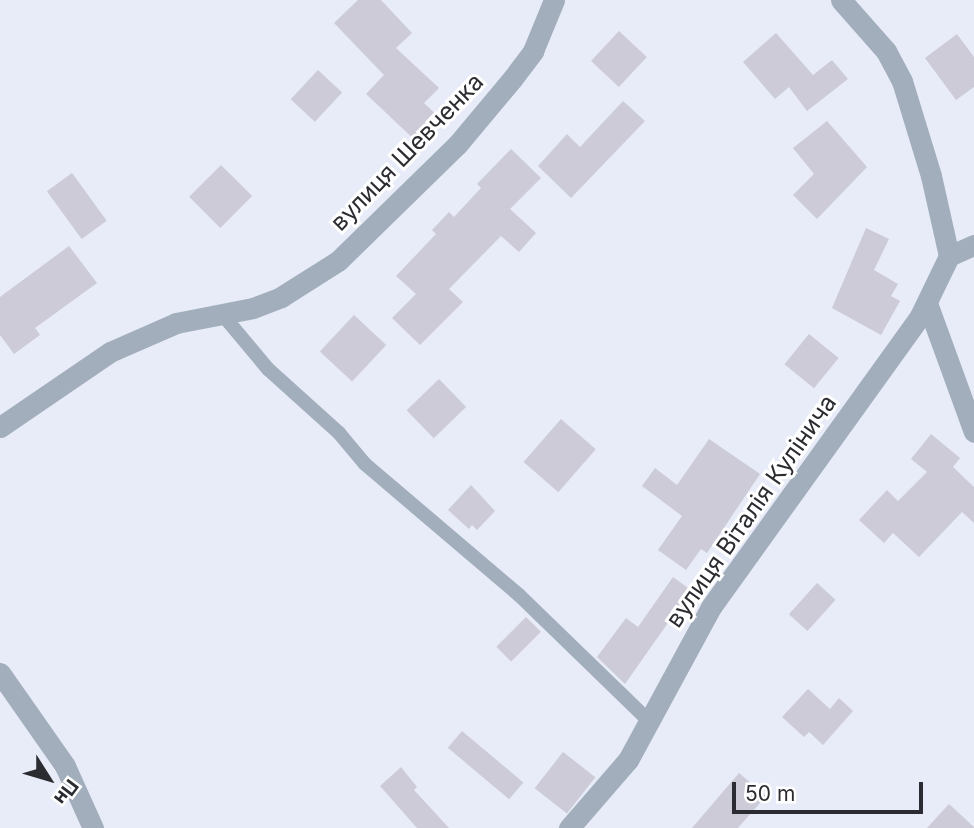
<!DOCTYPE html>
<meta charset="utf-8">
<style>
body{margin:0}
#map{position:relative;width:974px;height:828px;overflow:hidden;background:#e8ecf8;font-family:Inter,sans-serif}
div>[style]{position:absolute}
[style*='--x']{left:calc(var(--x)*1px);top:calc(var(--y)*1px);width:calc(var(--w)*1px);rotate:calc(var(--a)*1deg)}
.building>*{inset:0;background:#cccbd7;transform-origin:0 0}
.service>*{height:14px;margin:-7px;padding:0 7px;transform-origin:7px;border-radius:7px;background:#a2aebc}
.minor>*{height:21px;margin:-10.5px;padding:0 10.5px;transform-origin:10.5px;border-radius:10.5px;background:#a2aebc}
span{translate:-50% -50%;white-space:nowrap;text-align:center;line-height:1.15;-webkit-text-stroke:6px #fff;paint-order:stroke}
.street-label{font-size:24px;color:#2b2c31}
.north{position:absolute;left:14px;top:744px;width:70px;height:70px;-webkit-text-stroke:5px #fff;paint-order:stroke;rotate:127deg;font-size:19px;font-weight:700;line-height:28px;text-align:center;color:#2b2c31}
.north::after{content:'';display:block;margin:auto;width:24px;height:32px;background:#2b2c31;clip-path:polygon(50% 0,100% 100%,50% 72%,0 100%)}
.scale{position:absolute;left:732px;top:782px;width:191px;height:32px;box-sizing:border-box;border:4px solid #2b2c31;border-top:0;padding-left:9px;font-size:21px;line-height:24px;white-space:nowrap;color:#2b2c31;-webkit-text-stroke:5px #fff;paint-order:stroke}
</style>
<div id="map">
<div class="building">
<i style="clip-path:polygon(358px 0,381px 0,412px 33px,396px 48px,439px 88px,424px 103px,441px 119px,418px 143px,366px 94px,384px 75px,334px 23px)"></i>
<i style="left:619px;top:31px;width:38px;height:41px;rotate:43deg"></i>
<i style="clip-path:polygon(776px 33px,813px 75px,832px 60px,848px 79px,807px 111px,789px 87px,775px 99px,743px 62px)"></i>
<i style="clip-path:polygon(957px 34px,974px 57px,974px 87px,956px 100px,925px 58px)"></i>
<i style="left:318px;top:70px;width:33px;height:40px;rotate:43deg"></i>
<i style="clip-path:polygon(623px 101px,645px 121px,571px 198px,538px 166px,567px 134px,580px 147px)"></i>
<i style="clip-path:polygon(827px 121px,867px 167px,817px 219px,793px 195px,814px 174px,793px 148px)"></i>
<i style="clip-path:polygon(511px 149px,541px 178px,510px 209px,536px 233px,519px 252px,501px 236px,449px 289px,463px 302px,420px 345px,392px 318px,416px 294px,396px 276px,436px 234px,432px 230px,449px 212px,454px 217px,481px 188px,477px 184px)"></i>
<i style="left:221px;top:165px;width:44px;height:45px;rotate:45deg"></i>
<i style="left:72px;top:173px;width:59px;height:31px;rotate:54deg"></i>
<i style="clip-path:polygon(866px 228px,889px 239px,874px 270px,898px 284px,891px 296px,900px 301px,881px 335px,832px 308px)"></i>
<i style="clip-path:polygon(69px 246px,97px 283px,35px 328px,40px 335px,14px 354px,0 335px,0 297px)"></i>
<i style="left:354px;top:315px;width:44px;height:50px;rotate:43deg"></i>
<i style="left:809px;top:334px;width:38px;height:39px;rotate:39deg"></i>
<i style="left:439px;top:379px;width:39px;height:45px;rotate:46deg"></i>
<i style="left:561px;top:419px;width:46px;height:57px;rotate:41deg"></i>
<i style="clip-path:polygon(931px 434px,960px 458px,953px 467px,974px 487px,974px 523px,962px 512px,919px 557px,893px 533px,884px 543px,859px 520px,887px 490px,898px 501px,927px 472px,911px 459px)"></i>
<i style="clip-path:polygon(709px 439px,760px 474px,707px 553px,701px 549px,686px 570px,658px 550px,682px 516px,642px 486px,655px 468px,677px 485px)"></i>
<i style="clip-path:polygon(471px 485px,495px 511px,477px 530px,472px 525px,469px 529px,448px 510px)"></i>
<i style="clip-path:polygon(673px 577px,691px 590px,625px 684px,597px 657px,626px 618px,638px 627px)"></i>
<i style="left:817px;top:583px;width:25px;height:42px;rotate:42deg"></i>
<i style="left:526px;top:617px;width:21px;height:42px;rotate:45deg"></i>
<i style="clip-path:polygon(808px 689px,830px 709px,839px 698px,853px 711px,823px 745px,809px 732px,804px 737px,782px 717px)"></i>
<i style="left:462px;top:731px;width:80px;height:22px;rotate:40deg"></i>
<i style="left:563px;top:752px;width:41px;height:46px;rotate:38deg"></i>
<i style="clip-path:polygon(401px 767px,417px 787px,414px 790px,449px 828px,417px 828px,380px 786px)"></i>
<i style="clip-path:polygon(739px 773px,766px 796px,738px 828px,692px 828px)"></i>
<i style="clip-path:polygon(949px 804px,974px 827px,974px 828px,927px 828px)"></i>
</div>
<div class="service">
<i style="--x:222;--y:314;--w:72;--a:50.1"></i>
<i style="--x:268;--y:369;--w:96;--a:42"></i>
<i style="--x:339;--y:433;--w:40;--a:50"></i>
<i style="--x:365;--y:464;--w:202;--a:40.4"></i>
<i style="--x:519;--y:595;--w:178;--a:44.1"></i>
</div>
<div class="minor">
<i style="--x:841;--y:0;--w:68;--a:48.6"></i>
<i style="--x:886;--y:51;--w:34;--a:62"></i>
<i style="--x:902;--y:81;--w:99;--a:73"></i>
<i style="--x:931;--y:176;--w:82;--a:77.3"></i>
<i style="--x:949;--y:256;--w:27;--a:-24"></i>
<i style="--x:927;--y:303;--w:137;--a:70"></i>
<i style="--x:0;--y:427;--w:133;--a:-34.3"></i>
<i style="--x:110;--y:352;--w:72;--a:-23.7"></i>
<i style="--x:176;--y:323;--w:78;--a:-11"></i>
<i style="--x:253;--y:308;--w:30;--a:-21"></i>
<i style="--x:281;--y:297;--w:67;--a:-32.3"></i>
<i style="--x:338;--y:261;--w:166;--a:-44.3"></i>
<i style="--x:457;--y:145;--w:87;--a:-50.1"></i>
<i style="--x:513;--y:78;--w:34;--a:-53"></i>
<i style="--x:533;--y:51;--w:55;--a:-67.6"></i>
<i style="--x:0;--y:673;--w:113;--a:55"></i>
<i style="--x:65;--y:766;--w:68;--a:65.7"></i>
<i style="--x:569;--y:828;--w:90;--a:-49.1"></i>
<i style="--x:628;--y:760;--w:174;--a:-61.5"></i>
<i style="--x:711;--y:607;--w:358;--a:-54.3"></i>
<i style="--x:920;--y:316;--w:67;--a:-64.2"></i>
</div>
<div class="street-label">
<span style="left:407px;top:152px;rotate:-46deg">вулиця Шевченка</span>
<span style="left:751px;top:511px;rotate:-55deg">вулиця Віталія Кулінича</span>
</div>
<div class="north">Пн</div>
<div class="scale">50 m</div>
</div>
